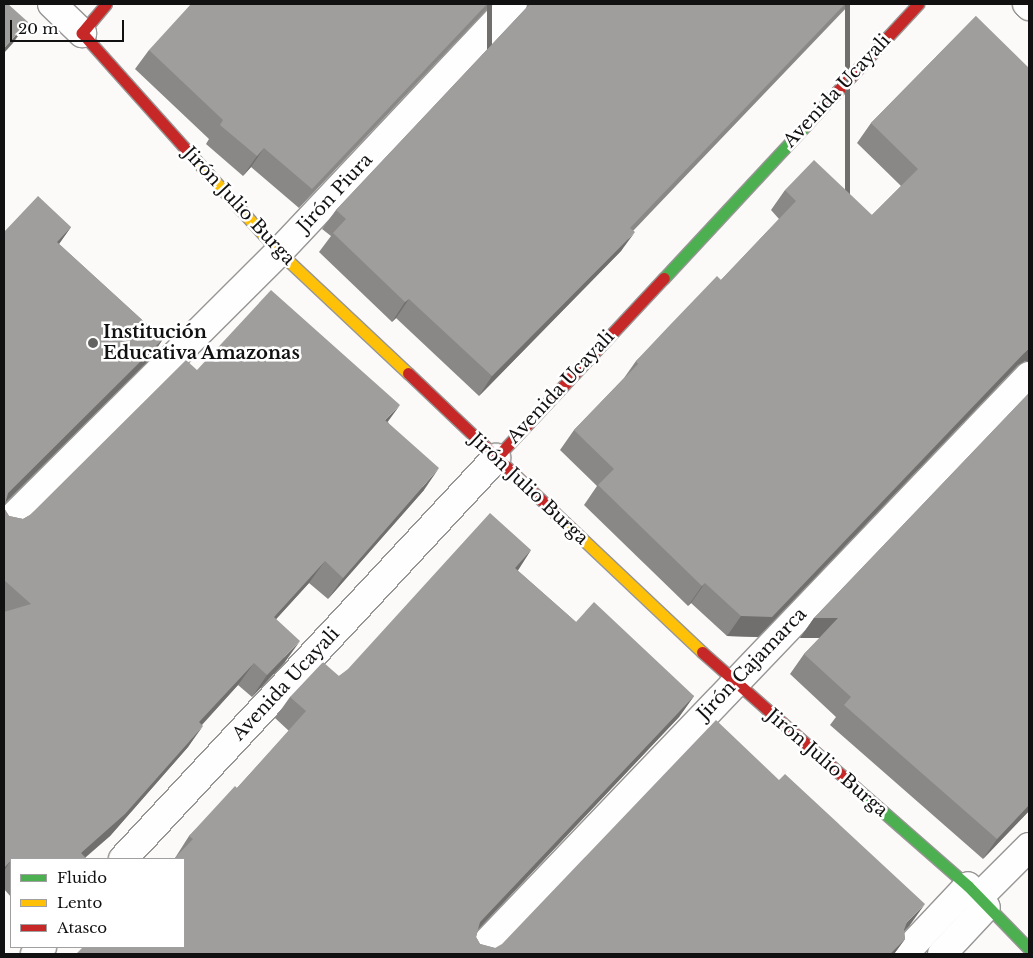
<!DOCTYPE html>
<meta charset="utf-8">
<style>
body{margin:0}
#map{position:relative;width:1033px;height:958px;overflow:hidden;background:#fcfaf8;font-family:"Libre Baskerville",serif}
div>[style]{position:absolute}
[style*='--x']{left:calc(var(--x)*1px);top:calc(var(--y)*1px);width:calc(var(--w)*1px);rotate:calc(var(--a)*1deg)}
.roads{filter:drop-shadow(1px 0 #979695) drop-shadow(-1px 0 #979695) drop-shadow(0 1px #979695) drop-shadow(0 -1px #979695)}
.street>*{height:28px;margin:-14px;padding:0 14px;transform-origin:14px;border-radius:14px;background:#fffefe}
.fast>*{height:11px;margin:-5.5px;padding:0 5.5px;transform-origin:5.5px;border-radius:5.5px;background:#4caf50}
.slow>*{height:11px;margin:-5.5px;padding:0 5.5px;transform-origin:5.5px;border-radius:5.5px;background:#ffc107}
.jam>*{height:11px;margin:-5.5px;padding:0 5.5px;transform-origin:5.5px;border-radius:5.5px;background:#c62828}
.wall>*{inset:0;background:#8a8886}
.shaded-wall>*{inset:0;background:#706f6d;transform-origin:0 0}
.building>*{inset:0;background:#a09e9c}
.dots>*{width:14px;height:14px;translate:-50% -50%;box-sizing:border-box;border:2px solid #fff;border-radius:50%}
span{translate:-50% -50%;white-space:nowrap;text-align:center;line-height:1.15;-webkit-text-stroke:5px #fff;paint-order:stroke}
.street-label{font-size:18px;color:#111}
.poi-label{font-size:18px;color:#111;font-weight:700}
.left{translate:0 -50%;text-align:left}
.frame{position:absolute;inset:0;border:5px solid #111;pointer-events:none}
.legend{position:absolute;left:10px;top:858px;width:175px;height:90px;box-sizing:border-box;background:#fff;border:1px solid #a0a0a0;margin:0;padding:6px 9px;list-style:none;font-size:15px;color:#111}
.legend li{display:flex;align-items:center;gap:10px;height:25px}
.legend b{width:25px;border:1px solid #a0a0a0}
.scale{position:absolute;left:10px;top:20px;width:114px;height:22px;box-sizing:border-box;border:2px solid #111;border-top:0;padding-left:6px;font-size:15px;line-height:18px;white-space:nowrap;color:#111;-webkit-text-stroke:4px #fff;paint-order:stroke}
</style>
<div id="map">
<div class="roads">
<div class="street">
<i style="--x:52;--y:4;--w:42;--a:44"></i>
<i style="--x:1027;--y:4;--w:3;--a:45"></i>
<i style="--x:4;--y:526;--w:388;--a:-44.9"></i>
<i style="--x:279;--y:252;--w:341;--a:-46.7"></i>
<i style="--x:123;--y:859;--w:548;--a:-47.07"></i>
<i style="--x:978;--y:898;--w:72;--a:-45"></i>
<i style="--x:35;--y:954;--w:10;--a:-45"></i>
<i style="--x:476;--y:954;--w:800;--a:-46.27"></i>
<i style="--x:904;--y:954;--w:93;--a:-46.7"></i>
<i style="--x:942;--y:954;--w:64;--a:-46.9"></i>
</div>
<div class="fast">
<i style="--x:664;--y:278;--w:209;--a:-47.1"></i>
<i style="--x:856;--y:788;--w:149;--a:41.2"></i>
<i style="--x:968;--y:886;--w:88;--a:45.9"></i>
</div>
<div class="slow">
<i style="--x:193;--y:157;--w:128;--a:47.8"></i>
<i style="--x:279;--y:252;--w:177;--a:43.2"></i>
<i style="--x:555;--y:513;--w:202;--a:43.4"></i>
</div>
<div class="jam">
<i style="--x:106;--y:4;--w:38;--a:130"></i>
<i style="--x:82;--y:33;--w:166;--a:48.2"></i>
<i style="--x:806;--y:125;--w:165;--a:-47.2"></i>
<i style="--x:408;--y:373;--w:203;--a:43.6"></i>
<i style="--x:496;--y:458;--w:246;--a:-47"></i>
<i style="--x:702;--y:652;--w:205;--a:41.4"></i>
</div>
</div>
<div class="wall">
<i style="clip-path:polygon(492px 4px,299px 208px,251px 167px,243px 176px,206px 144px,209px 139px,135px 69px,149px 50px)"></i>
<i style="clip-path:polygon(527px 4px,850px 4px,633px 231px,621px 251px,479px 396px,396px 318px,392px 322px,319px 252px,331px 236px,322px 229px,336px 210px,528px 6px)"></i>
<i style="clip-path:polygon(976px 16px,1025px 361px,1018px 365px,758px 637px,727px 636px,691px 603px,688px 606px,584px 505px,597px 486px,560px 450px,574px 430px,624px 378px,636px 361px,721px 280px,779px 219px,771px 210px,785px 190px,872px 215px,901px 186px,857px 143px,871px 123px)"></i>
<i style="clip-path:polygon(71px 227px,59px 244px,163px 339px,148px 361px,6px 502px,4px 508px,9px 516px,23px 519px,30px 515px,197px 370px,388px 422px,424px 490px,328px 599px,309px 583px,276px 619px,285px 662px,252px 697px,238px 685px,202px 725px,188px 747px,110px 836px,85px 858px,85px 859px,11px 859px,11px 897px,4px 889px,4px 232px)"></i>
<i style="clip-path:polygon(1029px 393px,1029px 811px,983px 859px,830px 725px,836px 717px,790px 674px,804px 654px,820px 638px,800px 638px,814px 618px)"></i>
<i style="clip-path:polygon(531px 550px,517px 570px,576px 622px,694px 696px,679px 717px,478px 930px,476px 937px,480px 944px,495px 948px,910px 925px,904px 931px,905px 939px,894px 954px,76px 954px,184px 947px,175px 858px,189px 836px,237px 788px,289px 731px,275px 718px,290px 697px,339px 676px)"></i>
</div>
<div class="shaded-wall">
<i style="left:487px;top:4px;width:5px;height:255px"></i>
<i style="left:845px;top:4px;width:5px;height:310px"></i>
<i style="clip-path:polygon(28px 22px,13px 43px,4px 53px,4px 48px)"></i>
<i style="clip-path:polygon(264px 148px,251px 167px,243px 176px,257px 156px)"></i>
<i style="clip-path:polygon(71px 227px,56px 248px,57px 242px)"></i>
<i style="clip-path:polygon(635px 232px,621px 251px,479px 396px,492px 376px)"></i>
<i style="clip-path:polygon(409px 299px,396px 318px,392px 322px,405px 302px)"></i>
<i style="clip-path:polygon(163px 339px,148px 361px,4px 504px,8px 493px)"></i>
<i style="clip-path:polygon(1029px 348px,1029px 362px,1025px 361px,1018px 365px,758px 637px,727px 636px,741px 616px)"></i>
<i style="clip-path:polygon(400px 405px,384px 427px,385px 420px)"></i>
<i style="clip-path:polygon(439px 468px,424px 490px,328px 599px,343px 578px)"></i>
<i style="clip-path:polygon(531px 550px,517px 572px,515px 568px)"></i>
<i style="clip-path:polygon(325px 561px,309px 583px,258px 639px,274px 617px)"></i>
<i style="clip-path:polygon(705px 583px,691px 603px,688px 606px,702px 586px)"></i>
<i style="clip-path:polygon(814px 618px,838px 618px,824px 638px,800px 638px)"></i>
<i style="clip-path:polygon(300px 641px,285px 662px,252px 697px,267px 675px)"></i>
<i style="clip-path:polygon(254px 663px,238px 685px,184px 744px,199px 722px)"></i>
<i style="clip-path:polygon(694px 696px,679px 717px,465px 943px,480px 922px)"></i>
<i style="clip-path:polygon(203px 726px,188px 747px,110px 836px,83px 859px,81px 853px)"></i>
<i style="clip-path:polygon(1029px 805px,1029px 811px,983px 859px,997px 839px)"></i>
<i style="clip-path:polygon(11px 860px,4px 871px,4px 868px)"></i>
<i style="clip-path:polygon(925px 904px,910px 925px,892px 944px,907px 922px)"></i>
<i style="clip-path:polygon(905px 939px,894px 954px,890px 954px)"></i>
</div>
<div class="building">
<i style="clip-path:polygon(4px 4px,8px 4px,28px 22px,4px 48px)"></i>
<i style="clip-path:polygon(191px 4px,487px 4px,312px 189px,264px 148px,257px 156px,220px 125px,223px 120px,149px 50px)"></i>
<i style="clip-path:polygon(530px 4px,845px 4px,630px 228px,635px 232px,492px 376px,409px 299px,405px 302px,333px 233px,346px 219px,336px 210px)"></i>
<i style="clip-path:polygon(976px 16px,1029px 68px,1029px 348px,772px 617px,741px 616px,705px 583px,702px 586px,598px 485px,614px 469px,574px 430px,638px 364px,636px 361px,669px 326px,717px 276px,721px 280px,796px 201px,785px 190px,814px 160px,872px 215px,918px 169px,871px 123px)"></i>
<i style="clip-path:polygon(38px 196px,71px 227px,57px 242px,163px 339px,8px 493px,4px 508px,9px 516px,23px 519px,30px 515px,186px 360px,197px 370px,271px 290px,400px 405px,385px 420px,439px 468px,343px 578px,325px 561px,274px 617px,300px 641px,267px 675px,254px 663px,199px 722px,203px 726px,125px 814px,81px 853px,86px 858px,84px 859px,12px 859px,4px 868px,4px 612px,31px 604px,4px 580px,4px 232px)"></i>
<i style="clip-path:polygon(1029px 393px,1029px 805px,997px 839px,844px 705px,851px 697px,804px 654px,838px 618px,814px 618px)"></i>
<i style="clip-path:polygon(490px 513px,531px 550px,515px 568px,576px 622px,594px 602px,694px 696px,480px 922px,476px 937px,480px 944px,495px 948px,502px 944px,716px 720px,779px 780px,785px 774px,925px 904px,907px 922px,904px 930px,905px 939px,890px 954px,76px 954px,83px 947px,184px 947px,184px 859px,174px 859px,193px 839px,189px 836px,235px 786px,237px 788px,306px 711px,290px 697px,323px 662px,339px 676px,348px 669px)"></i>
</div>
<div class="dots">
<i style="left:93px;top:343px;background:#636362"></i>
</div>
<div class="street-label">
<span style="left:837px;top:91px;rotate:-47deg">Avenida Ucayali</span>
<span style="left:335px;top:193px;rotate:-47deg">Jirón Piura</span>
<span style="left:239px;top:206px;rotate:47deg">Jirón Julio Burga</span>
<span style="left:561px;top:387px;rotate:-47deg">Avenida Ucayali</span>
<span style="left:529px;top:489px;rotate:43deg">Jirón Julio Burga</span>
<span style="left:752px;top:664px;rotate:-46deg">Jirón Cajamarca</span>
<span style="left:286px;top:684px;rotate:-47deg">Avenida Ucayali</span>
<span style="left:827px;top:763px;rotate:41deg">Jirón Julio Burga</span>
</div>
<div class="poi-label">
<span class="left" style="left:103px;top:343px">Institución<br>Educativa Amazonas</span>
</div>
<div class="frame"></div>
<ul class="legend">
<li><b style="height:6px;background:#4caf50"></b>Fluido</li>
<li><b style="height:6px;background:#ffc107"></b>Lento</li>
<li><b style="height:6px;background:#c62828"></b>Atasco</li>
</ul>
<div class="scale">20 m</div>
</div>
